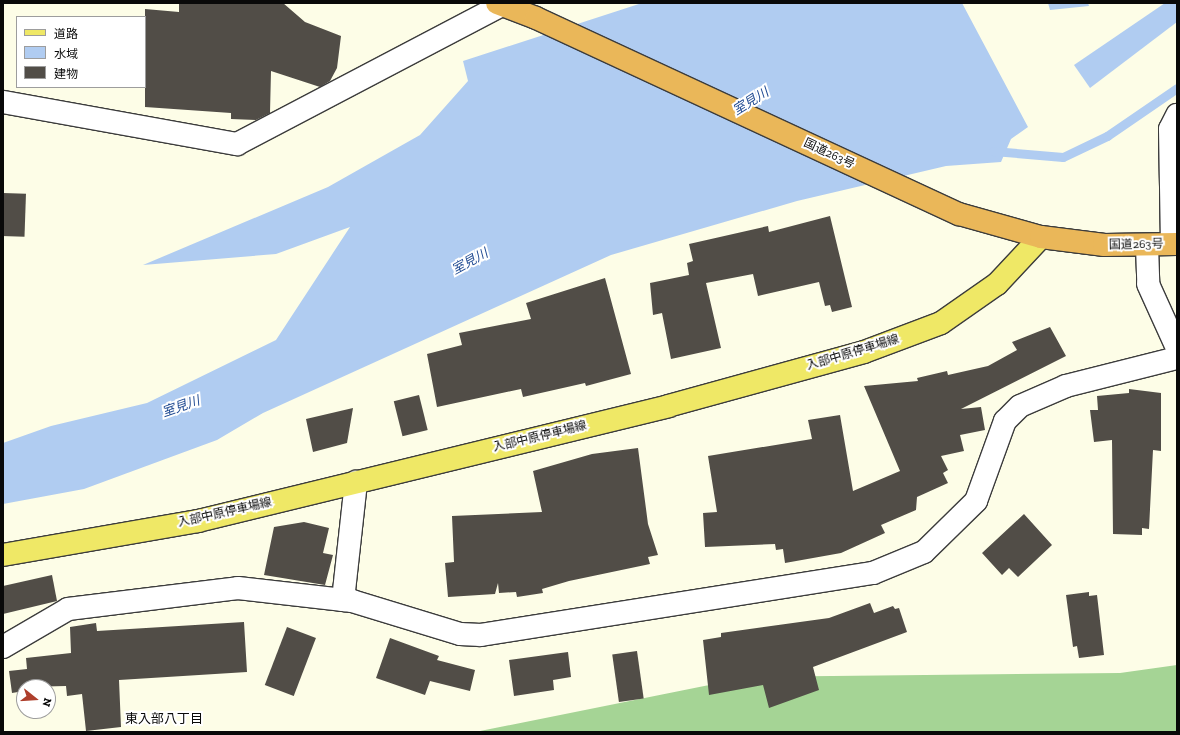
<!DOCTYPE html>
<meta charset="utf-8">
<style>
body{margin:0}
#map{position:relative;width:1180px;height:735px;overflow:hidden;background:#fdfde7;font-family:"Zilla Slab","Noto Sans JP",serif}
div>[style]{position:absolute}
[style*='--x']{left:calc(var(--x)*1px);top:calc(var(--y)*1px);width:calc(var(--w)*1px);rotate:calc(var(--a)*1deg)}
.forest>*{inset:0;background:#a5d495}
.water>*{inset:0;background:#b0ccf1}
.stream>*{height:9px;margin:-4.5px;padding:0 4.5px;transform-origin:4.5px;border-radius:4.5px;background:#b0ccf1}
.building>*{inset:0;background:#514d47;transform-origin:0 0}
.roads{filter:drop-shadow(1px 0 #3c3c3c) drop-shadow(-1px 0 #3c3c3c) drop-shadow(0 1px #3c3c3c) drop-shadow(0 -1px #3c3c3c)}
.minor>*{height:22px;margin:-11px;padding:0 11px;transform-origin:11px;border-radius:11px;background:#fff}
.major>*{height:22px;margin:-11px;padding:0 11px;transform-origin:11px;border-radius:11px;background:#efe866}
.highway>*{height:22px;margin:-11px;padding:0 11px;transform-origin:11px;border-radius:11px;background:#eab759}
span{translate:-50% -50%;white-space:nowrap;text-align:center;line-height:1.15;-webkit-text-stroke:4px #fff;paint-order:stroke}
.street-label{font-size:12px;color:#090909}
.water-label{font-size:13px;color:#1d4891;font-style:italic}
.neighbourhood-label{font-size:13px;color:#090909}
.frame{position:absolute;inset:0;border:4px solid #090909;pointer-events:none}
.legend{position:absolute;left:16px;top:16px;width:130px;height:72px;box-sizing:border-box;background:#fff;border:1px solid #9d9d9d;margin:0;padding:5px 7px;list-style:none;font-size:12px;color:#090909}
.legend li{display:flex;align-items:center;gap:8px;height:20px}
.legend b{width:20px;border:1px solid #9d9d9d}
.north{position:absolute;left:16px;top:679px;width:40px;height:40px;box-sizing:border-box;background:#fff;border:1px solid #9d9d9d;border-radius:50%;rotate:107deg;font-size:11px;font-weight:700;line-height:16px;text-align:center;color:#090909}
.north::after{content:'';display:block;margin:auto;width:14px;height:18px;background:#ae3f2c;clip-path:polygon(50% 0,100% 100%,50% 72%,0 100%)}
</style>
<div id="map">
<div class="forest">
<i style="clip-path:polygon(1177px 665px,1177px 732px,475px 732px,749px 677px,1120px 673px)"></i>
</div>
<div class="water">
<i style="clip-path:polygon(642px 3px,962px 3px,1028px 127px,1011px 139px,1001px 162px,946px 166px,797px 201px,611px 255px,263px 413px,217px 440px,84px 489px,3px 504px,3px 443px,51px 426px,147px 403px,276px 340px,350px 227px,276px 254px,143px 265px,328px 187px,420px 135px,468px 81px,463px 61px)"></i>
<i style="clip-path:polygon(1048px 3px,1088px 3px,1089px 6px,1050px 10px)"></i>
<i style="clip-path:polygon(1165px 3px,1177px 3px,1177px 22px,1090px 88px,1074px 65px)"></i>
</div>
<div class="stream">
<i style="--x:993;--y:151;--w:70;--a:4.9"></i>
<i style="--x:1063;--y:157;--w:49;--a:-25.5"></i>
<i style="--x:1107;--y:136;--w:85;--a:-34.4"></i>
</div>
<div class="building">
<i style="clip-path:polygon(179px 3px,283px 3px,305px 22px,341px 36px,337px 68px,330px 81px,320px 87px,271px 71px,270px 113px,256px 120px,231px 119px,231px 113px,145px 107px,145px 9px,179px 12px)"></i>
<i style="left:3px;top:193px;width:23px;height:43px;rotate:2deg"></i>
<i style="clip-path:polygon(830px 216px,852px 307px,832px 312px,830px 305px,825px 306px,819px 282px,758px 296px,753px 274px,706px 283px,721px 348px,671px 359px,662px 313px,653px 315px,650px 283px,689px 275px,687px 263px,693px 261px,689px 244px,768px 226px,769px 232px)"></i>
<i style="clip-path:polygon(605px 278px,631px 374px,586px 386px,585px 383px,523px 397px,521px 389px,437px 407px,427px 354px,462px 345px,459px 333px,531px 319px,526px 303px)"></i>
<i style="clip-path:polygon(1050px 327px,1066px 356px,961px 409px,981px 407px,985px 430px,960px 435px,964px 451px,941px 456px,948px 470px,943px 473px,948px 483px,917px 497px,916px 510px,881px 525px,885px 533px,841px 553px,785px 563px,783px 549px,776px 550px,775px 544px,705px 547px,703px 513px,717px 512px,708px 456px,812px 439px,808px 420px,840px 415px,853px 491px,900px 471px,864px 386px,918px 381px,917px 378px,947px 371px,948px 375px,988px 366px,1017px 350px,1012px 342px)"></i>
<i style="clip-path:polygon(1129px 389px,1161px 393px,1161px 451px,1153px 450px,1149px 529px,1142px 528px,1142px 535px,1113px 534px,1112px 440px,1094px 442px,1090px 410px,1098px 410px,1097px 396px,1129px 393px)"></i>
<i style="left:419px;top:395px;width:36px;height:26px;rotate:76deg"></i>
<i style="clip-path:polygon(353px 408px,347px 443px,313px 452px,306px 419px)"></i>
<i style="clip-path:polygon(638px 448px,648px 524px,658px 555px,648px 557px,650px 564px,569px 581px,542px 589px,543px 593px,517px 597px,516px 592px,499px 593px,498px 583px,495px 594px,448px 597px,445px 563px,454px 562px,452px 516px,542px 512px,533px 471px,592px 454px)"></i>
<i style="clip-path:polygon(1024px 514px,1052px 545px,1018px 577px,1009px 568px,1002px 575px,982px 553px)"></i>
<i style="clip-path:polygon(304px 522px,329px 528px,323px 553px,333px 555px,325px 585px,264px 575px,274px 527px)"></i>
<i style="clip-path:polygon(52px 575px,57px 601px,3px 614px,3px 586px)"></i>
<i style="clip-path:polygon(1089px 592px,1089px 596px,1097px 595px,1104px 655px,1079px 658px,1077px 646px,1073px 647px,1066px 595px)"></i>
<i style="clip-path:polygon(870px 603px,874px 613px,893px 606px,895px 609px,899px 608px,907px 632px,813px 667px,819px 690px,769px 708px,763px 685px,709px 695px,703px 640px,721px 637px,721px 633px,829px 618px)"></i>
<i style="clip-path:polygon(244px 622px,247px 672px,119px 680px,121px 727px,86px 731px,82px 694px,67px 696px,66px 686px,24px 687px,24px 691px,12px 693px,9px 671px,27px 669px,26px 658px,71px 653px,70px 627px,96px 623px,97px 631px)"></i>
<i style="left:287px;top:627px;width:31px;height:62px;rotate:21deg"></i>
<i style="clip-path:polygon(390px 638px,439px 656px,437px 660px,475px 670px,470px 691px,430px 681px,425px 695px,376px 678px)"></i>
<i style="left:637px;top:651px;width:48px;height:25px;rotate:82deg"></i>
<i style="clip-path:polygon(568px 652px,571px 677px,553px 680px,554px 690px,514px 696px,509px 660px)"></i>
</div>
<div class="roads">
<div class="minor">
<i style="--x:3;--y:102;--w:238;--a:10.2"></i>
<i style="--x:237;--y:144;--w:304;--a:-27.7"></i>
<i style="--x:1172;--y:244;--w:115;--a:-91"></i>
<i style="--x:1170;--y:129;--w:16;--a:-63"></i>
<i style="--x:1147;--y:246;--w:38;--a:88"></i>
<i style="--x:1148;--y:284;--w:70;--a:65.6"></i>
<i style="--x:343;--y:600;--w:119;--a:-83.7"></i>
<i style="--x:3;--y:647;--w:75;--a:-30.3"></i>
<i style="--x:68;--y:609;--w:171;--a:-7"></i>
<i style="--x:238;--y:588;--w:115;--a:6.5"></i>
<i style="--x:352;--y:601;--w:113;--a:17"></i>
<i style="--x:460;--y:634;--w:21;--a:3"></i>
<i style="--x:481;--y:635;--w:397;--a:-9"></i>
<i style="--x:873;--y:573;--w:55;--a:-22.4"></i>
<i style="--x:924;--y:552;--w:73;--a:-44.4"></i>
<i style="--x:976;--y:501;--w:85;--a:-70.1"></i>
<i style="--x:1005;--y:421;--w:21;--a:-45"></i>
<i style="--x:1020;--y:406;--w:50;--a:-23.5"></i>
<i style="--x:1066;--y:386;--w:114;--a:-14.2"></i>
</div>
<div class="major">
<i style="--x:3;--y:555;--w:198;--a:-9.9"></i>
<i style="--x:198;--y:521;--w:484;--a:-13.7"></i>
<i style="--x:668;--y:406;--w:203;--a:-15.4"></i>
<i style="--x:864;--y:352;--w:82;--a:-20.6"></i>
<i style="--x:941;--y:323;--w:68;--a:-34.9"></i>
<i style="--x:997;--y:284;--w:64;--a:-46.9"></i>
</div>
<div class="highway">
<i style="--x:497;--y:3;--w:42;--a:21"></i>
<i style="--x:536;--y:18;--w:466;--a:24.9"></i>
<i style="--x:959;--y:214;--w:85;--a:15.7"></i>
<i style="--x:1041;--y:237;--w:64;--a:7.2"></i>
<i style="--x:1104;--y:245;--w:73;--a:-0.8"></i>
</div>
</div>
<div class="street-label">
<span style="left:829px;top:154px;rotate:25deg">国道263号</span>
<span style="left:1136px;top:245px;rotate:-1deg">国道263号</span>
<span style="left:853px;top:353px;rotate:-17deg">入部中原停車場線</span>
<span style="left:540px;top:437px;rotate:-14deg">入部中原停車場線</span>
<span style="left:225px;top:513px;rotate:-13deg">入部中原停車場線</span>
</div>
<div class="water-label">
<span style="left:751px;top:102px;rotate:-32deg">室見川</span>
<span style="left:470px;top:262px;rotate:-29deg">室見川</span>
<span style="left:181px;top:407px;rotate:-19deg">室見川</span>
</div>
<div class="neighbourhood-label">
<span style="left:164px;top:719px">東入部八丁目</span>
</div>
<div class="frame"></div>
<ul class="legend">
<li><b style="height:5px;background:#efe866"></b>道路</li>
<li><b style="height:11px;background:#b0ccf1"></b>水域</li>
<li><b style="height:11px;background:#514d47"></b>建物</li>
</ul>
<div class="north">N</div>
</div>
